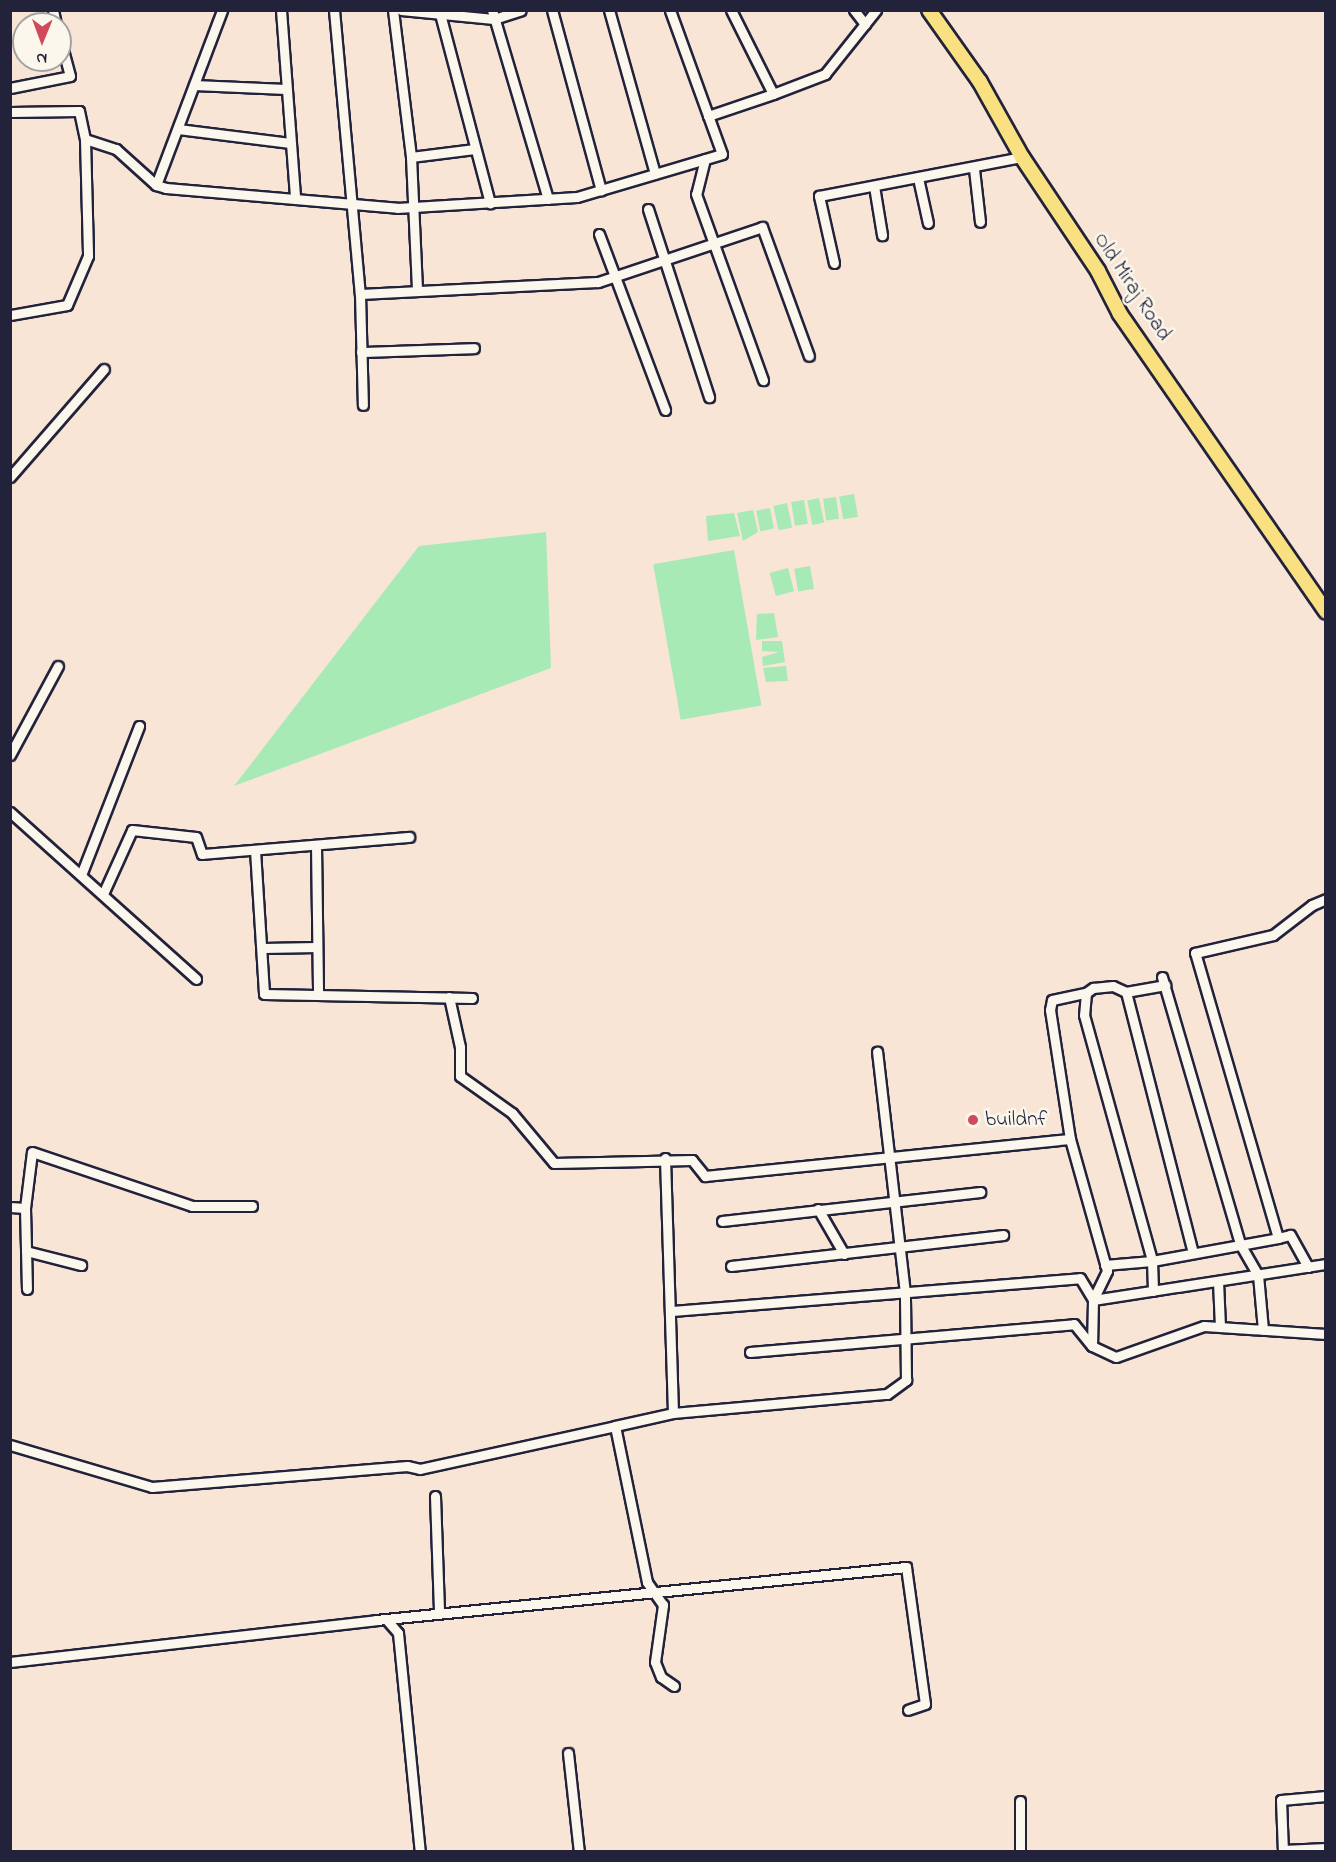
<!DOCTYPE html>
<style>
body{margin:0}
#map{position:relative;width:1336px;height:1862px;overflow:hidden;background:#f8e5d6;font-family:"Indie Flower",sans-serif}
div>[style]{position:absolute}
[style*='--x']{left:calc(var(--x)*1px);top:calc(var(--y)*1px);width:calc(var(--w)*1px);rotate:calc(var(--a)*1deg)}
.green>*{inset:0;background:#a7eab5;transform-origin:0 0}
.roads{filter:drop-shadow(2px 0 #22223b) drop-shadow(-2px 0 #22223b) drop-shadow(0 2px #22223b) drop-shadow(0 -2px #22223b)}
.street>*{height:9px;margin:-4.5px;padding:0 4.5px;transform-origin:4.5px;border-radius:4.5px;background:#fbf7ec}
.primary>*{height:14px;margin:-7px;padding:0 7px;transform-origin:7px;border-radius:7px;background:#f9e181}
.dots>*{width:16px;height:16px;translate:-50% -50%;box-sizing:border-box;border:3px solid #fbf7ec;border-radius:50%}
span{translate:-50% -50%;white-space:nowrap;text-align:center;line-height:1.15;-webkit-text-stroke:5px #fbf7ec;paint-order:stroke}
.street-label{font-size:21px;color:#22223b}
.poi-label{font-size:21px;color:#22223b}
.left{translate:0 -50%;text-align:left}
.frame{position:absolute;inset:0;border:12px solid #22223b;pointer-events:none}
.north{position:absolute;left:12px;top:12px;width:60px;height:60px;box-sizing:border-box;background:#fbf7ec;border:2px solid #a4a2a5;border-radius:50%;rotate:181deg;font-size:16px;font-weight:700;line-height:24px;text-align:center;color:#22223b}
.north::after{content:'';display:block;margin:auto;width:21px;height:27px;background:#d1495b;clip-path:polygon(50% 0,100% 100%,50% 72%,0 100%)}
</style>
<div id="map">
<div class="green">
<i style="left:854px;top:494px;width:23px;height:15px;rotate:80deg"></i>
<i style="left:836px;top:497px;width:22px;height:13px;rotate:82deg"></i>
<i style="left:819px;top:498px;width:25px;height:12px;rotate:78deg"></i>
<i style="left:804px;top:500px;width:24px;height:13px;rotate:81deg"></i>
<i style="left:787px;top:503px;width:25px;height:14px;rotate:78deg"></i>
<i style="left:770px;top:508px;width:21px;height:14px;rotate:79deg"></i>
<i style="clip-path:polygon(753px 510px,758px 532px,743px 541px,737px 513px)"></i>
<i style="clip-path:polygon(734px 513px,740px 536px,708px 541px,706px 516px)"></i>
<i style="clip-path:polygon(546px 532px,551px 668px,234px 786px,419px 546px)"></i>
<i style="left:734px;top:550px;width:158px;height:82px;rotate:80deg"></i>
<i style="left:810px;top:566px;width:23px;height:16px;rotate:80deg"></i>
<i style="left:788px;top:568px;width:24px;height:19px;rotate:75deg"></i>
<i style="clip-path:polygon(774px 613px,778px 637px,756px 640px,757px 614px)"></i>
<i style="clip-path:polygon(762px 641px,782px 641px,785px 662px,763px 666px,762px 657px,779px 652px,762px 651px)"></i>
<i style="clip-path:polygon(786px 666px,788px 681px,766px 682px,763px 668px)"></i>
</div>
<div class="roads">
<div class="street">
<i style="--x:53;--y:10;--w:14;--a:78"></i>
<i style="--x:281;--y:10;--w:189;--a:85.7"></i>
<i style="--x:334;--y:10;--w:285;--a:84.8"></i>
<i style="--x:360;--y:294;--w:238;--a:-2.9"></i>
<i style="--x:598;--y:282;--w:173;--a:-18.5"></i>
<i style="--x:762;--y:227;--w:137;--a:70"></i>
<i style="--x:393;--y:10;--w:148;--a:83"></i>
<i style="--x:411;--y:157;--w:134;--a:87.4"></i>
<i style="--x:401;--y:10;--w:93;--a:5.5"></i>
<i style="--x:494;--y:19;--w:28;--a:-18"></i>
<i style="--x:439;--y:10;--w:200;--a:75.2"></i>
<i style="--x:492;--y:10;--w:197;--a:73.5"></i>
<i style="--x:552;--y:10;--w:187;--a:74.8"></i>
<i style="--x:609;--y:10;--w:170;--a:74.3"></i>
<i style="--x:731;--y:10;--w:94;--a:63.4"></i>
<i style="--x:773;--y:94;--w:56;--a:-21"></i>
<i style="--x:825;--y:74;--w:82;--a:-51.4"></i>
<i style="--x:854;--y:10;--w:18;--a:52"></i>
<i style="--x:194;--y:85;--w:92;--a:2.5"></i>
<i style="--x:10;--y:88;--w:61;--a:-11.3"></i>
<i style="--x:70;--y:76;--w:39;--a:-105"></i>
<i style="--x:10;--y:112;--w:69;--a:-0.8"></i>
<i style="--x:79;--y:111;--w:29;--a:78"></i>
<i style="--x:85;--y:139;--w:117;--a:88.5"></i>
<i style="--x:88;--y:256;--w:53;--a:113.2"></i>
<i style="--x:67;--y:305;--w:58;--a:170"></i>
<i style="--x:708;--y:116;--w:69;--a:-18.7"></i>
<i style="--x:178;--y:129;--w:113;--a:7.1"></i>
<i style="--x:85;--y:139;--w:33;--a:18"></i>
<i style="--x:116;--y:149;--w:54;--a:42"></i>
<i style="--x:156;--y:185;--w:10;--a:17"></i>
<i style="--x:166;--y:188;--w:232;--a:4.9"></i>
<i style="--x:397;--y:208;--w:180;--a:-3.5"></i>
<i style="--x:577;--y:197;--w:151;--a:-16.5"></i>
<i style="--x:722;--y:154;--w:153;--a:-109.9"></i>
<i style="--x:411;--y:157;--w:64;--a:-7.1"></i>
<i style="--x:705;--y:159;--w:36;--a:104"></i>
<i style="--x:696;--y:194;--w:198;--a:70.2"></i>
<i style="--x:974;--y:169;--w:53;--a:83.5"></i>
<i style="--x:918;--y:178;--w:46;--a:77.5"></i>
<i style="--x:156;--y:185;--w:187;--a:-69.3"></i>
<i style="--x:874;--y:186;--w:50;--a:80.7"></i>
<i style="--x:648;--y:209;--w:198;--a:72"></i>
<i style="--x:599;--y:234;--w:188;--a:69.4"></i>
<i style="--x:834;--y:263;--w:69;--a:-102.6"></i>
<i style="--x:819;--y:196;--w:207;--a:-10.9"></i>
<i style="--x:360;--y:294;--w:111;--a:88.5"></i>
<i style="--x:361;--y:352;--w:113;--a:-2"></i>
<i style="--x:10;--y:477;--w:143;--a:-49"></i>
<i style="--x:10;--y:755;--w:101;--a:-61.7"></i>
<i style="--x:10;--y:812;--w:250;--a:41.9"></i>
<i style="--x:316;--y:845;--w:147;--a:89.2"></i>
<i style="--x:255;--y:850;--w:144;--a:86.4"></i>
<i style="--x:264;--y:994;--w:208;--a:1.1"></i>
<i style="--x:81;--y:875;--w:160;--a:-68.7"></i>
<i style="--x:103;--y:894;--w:70;--a:-65.6"></i>
<i style="--x:132;--y:830;--w:64;--a:6.2"></i>
<i style="--x:196;--y:837;--w:18;--a:71"></i>
<i style="--x:202;--y:854;--w:208;--a:-4.7"></i>
<i style="--x:263;--y:948;--w:54;--a:-1.1"></i>
<i style="--x:1162;--y:977;--w:278;--a:73.7"></i>
<i style="--x:1240;--y:1244;--w:36;--a:60"></i>
<i style="--x:1258;--y:1275;--w:55;--a:84.8"></i>
<i style="--x:1126;--y:992;--w:269;--a:75.6"></i>
<i style="--x:1086;--y:993;--w:22;--a:95"></i>
<i style="--x:1084;--y:1015;--w:255;--a:74.5"></i>
<i style="--x:1152;--y:1261;--w:128;--a:-10.3"></i>
<i style="--x:449;--y:997;--w:51;--a:77.6"></i>
<i style="--x:460;--y:1047;--w:29;--a:90"></i>
<i style="--x:460;--y:1076;--w:64;--a:35.4"></i>
<i style="--x:512;--y:1113;--w:65;--a:50"></i>
<i style="--x:554;--y:1163;--w:138;--a:-1.2"></i>
<i style="--x:692;--y:1160;--w:21;--a:51"></i>
<i style="--x:705;--y:1176;--w:367;--a:-5.8"></i>
<i style="--x:1070;--y:1139;--w:137;--a:74.3"></i>
<i style="--x:1107;--y:1271;--w:32;--a:116"></i>
<i style="--x:1093;--y:1300;--w:46;--a:91.2"></i>
<i style="--x:1070;--y:1139;--w:131;--a:-98.8"></i>
<i style="--x:1050;--y:1010;--w:10;--a:-79"></i>
<i style="--x:1052;--y:1000;--w:35;--a:-12"></i>
<i style="--x:1086;--y:993;--w:9;--a:-36"></i>
<i style="--x:1093;--y:988;--w:20;--a:-6"></i>
<i style="--x:1113;--y:986;--w:14;--a:25"></i>
<i style="--x:1126;--y:992;--w:40;--a:-10"></i>
<i style="--x:665;--y:1158;--w:255;--a:88.2"></i>
<i style="--x:10;--y:1207;--w:15;--a:4"></i>
<i style="--x:25;--y:1208;--w:56;--a:-82.9"></i>
<i style="--x:32;--y:1152;--w:169;--a:18.6"></i>
<i style="--x:192;--y:1206;--w:60;--a:0"></i>
<i style="--x:25;--y:1208;--w:81;--a:88.6"></i>
<i style="--x:818;--y:1209;--w:52;--a:60"></i>
<i style="--x:722;--y:1221;--w:260;--a:-6.4"></i>
<i style="--x:26;--y:1251;--w:57;--a:14.3"></i>
<i style="--x:1105;--y:1265;--w:47;--a:-4.9"></i>
<i style="--x:1152;--y:1261;--w:30;--a:88"></i>
<i style="--x:731;--y:1266;--w:274;--a:-6.5"></i>
<i style="--x:1308;--y:1267;--w:37;--a:-119"></i>
<i style="--x:1290;--y:1235;--w:12;--a:166"></i>
<i style="--x:1278;--y:1238;--w:297;--a:-106.2"></i>
<i style="--x:1195;--y:953;--w:80;--a:-13"></i>
<i style="--x:1273;--y:935;--w:49;--a:-37.6"></i>
<i style="--x:1312;--y:905;--w:15;--a:-23"></i>
<i style="--x:1218;--y:1281;--w:46;--a:87.5"></i>
<i style="--x:672;--y:1311;--w:409;--a:-4.6"></i>
<i style="--x:1080;--y:1278;--w:26;--a:59"></i>
<i style="--x:1093;--y:1300;--w:236;--a:-8.8"></i>
<i style="--x:750;--y:1352;--w:325;--a:-4.9"></i>
<i style="--x:1074;--y:1324;--w:28;--a:51"></i>
<i style="--x:1092;--y:1346;--w:26;--a:25"></i>
<i style="--x:1116;--y:1357;--w:93;--a:-19.4"></i>
<i style="--x:1204;--y:1326;--w:122;--a:3.8"></i>
<i style="--x:10;--y:1445;--w:148;--a:16.5"></i>
<i style="--x:152;--y:1487;--w:256;--a:-4.7"></i>
<i style="--x:407;--y:1466;--w:13;--a:13"></i>
<i style="--x:420;--y:1469;--w:200;--a:-12.4"></i>
<i style="--x:435;--y:1496;--w:117;--a:88"></i>
<i style="--x:386;--y:1619;--w:18;--a:49"></i>
<i style="--x:398;--y:1633;--w:220;--a:84.3"></i>
<i style="--x:10;--y:1662;--w:368;--a:-6.5"></i>
<i style="--x:376;--y:1620;--w:533;--a:-5.71"></i>
<i style="--x:906;--y:1567;--w:138;--a:82.1"></i>
<i style="--x:925;--y:1704;--w:18;--a:161"></i>
<i style="--x:674;--y:1686;--w:16;--a:-145"></i>
<i style="--x:661;--y:1677;--w:16;--a:-112"></i>
<i style="--x:655;--y:1662;--w:58;--a:-82"></i>
<i style="--x:663;--y:1605;--w:28;--a:-125"></i>
<i style="--x:647;--y:1582;--w:159;--a:-101.6"></i>
<i style="--x:615;--y:1426;--w:59;--a:-12.6"></i>
<i style="--x:673;--y:1413;--w:215;--a:-5.1"></i>
<i style="--x:887;--y:1394;--w:24;--a:-36"></i>
<i style="--x:906;--y:1380;--w:87;--a:-90.7"></i>
<i style="--x:905;--y:1293;--w:243;--a:-96.6"></i>
<i style="--x:568;--y:1753;--w:100;--a:83.7"></i>
<i style="--x:1020;--y:1801;--w:51;--a:90"></i>
<i style="--x:1283;--y:1850;--w:43;--a:-2.7"></i>
<i style="--x:1283;--y:1852;--w:52;--a:-92.2"></i>
<i style="--x:1281;--y:1800;--w:45;--a:-5.1"></i>
</div>
<div class="primary">
<i style="--x:929;--y:10;--w:88;--a:54.7"></i>
<i style="--x:980;--y:82;--w:86;--a:60.8"></i>
<i style="--x:1022;--y:157;--w:137;--a:56.3"></i>
<i style="--x:1098;--y:271;--w:48;--a:62.9"></i>
<i style="--x:1120;--y:314;--w:362;--a:55.3"></i>
</div>
</div>
<div class="dots">
<i style="left:973px;top:1120px;background:#d1495b"></i>
</div>
<div class="street-label">
<span style="left:1132px;top:287px;rotate:57deg">Old Miraj Road</span>
</div>
<div class="poi-label">
<span class="left" style="left:985px;top:1120px">buildnf</span>
</div>
<div class="frame"></div>
<div class="north">N</div>
</div>
